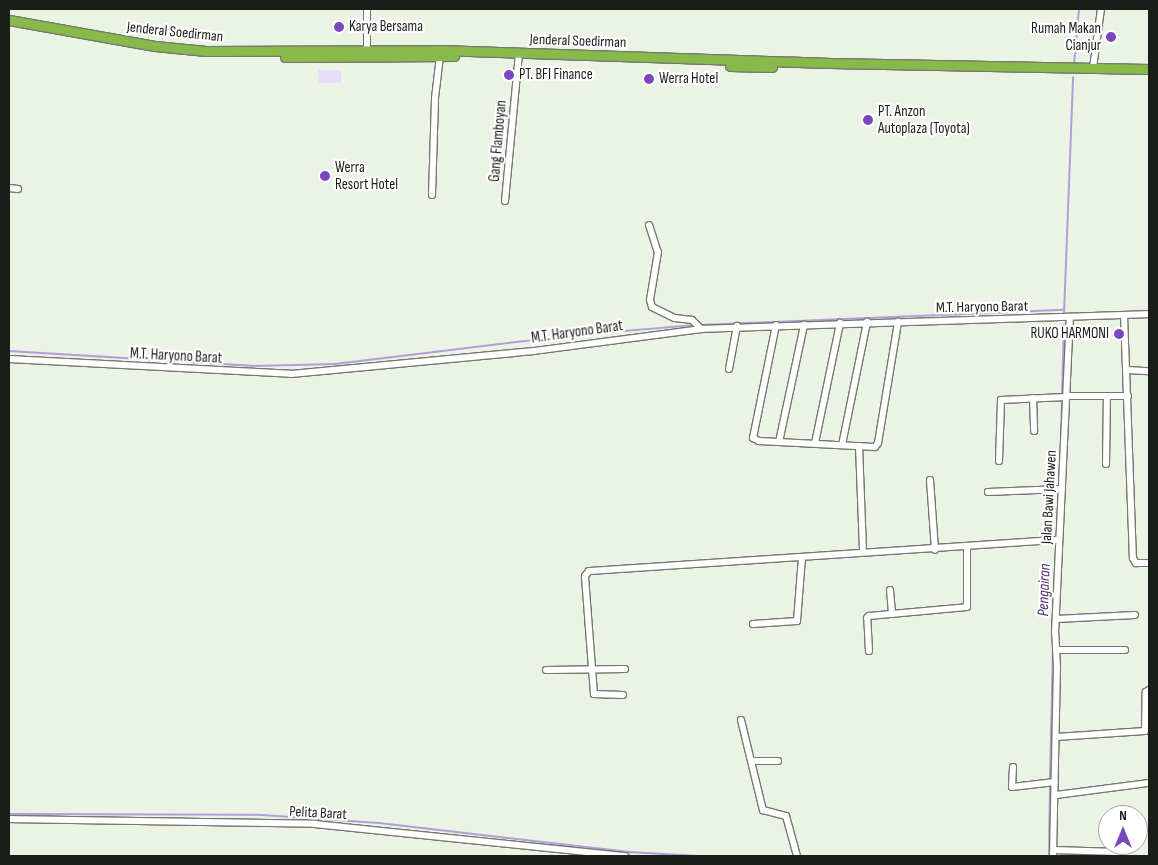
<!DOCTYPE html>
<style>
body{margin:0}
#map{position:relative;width:1158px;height:865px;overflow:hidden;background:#ebf3e5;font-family:"Sofia Sans Condensed",sans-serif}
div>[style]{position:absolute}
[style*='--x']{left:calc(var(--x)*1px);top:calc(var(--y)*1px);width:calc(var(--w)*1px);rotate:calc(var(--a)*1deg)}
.green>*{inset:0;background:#e7ddfc;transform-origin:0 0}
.stream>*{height:2px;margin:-1px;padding:0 1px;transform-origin:1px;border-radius:1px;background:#b19dd7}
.roads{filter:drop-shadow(1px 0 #73796d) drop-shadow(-1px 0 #73796d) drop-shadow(0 1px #73796d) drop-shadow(0 -1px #73796d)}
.minor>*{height:6px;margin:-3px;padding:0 3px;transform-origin:3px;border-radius:3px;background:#fff}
.highway>*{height:9px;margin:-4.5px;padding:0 4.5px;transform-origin:4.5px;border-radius:4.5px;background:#89b94a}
.dots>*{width:14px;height:14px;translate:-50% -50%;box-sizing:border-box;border:2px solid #fff;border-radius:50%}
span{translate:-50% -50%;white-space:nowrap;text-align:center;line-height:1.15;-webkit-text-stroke:4.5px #fff;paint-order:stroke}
.poi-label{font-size:15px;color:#1b1d18}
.left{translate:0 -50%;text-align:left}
.right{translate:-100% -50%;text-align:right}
.street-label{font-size:15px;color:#1b1d18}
.water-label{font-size:16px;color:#4f3277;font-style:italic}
.frame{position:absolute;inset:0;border:10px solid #1b1d18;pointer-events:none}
.north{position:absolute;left:1098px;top:805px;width:50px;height:50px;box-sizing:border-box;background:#fff;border:1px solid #a4a5a3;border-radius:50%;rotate:0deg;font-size:14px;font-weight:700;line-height:20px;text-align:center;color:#1b1d18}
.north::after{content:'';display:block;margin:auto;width:18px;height:22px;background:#7b47be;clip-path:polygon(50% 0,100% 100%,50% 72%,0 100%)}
</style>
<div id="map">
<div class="green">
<i style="left:318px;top:70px;width:23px;height:13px"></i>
</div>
<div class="stream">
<i style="--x:1074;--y:64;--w:55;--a:-84.8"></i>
<i style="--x:1064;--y:314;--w:237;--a:-87.8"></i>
<i style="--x:701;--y:325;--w:363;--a:-2.4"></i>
<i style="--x:9;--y:351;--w:243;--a:3.5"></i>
<i style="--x:252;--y:366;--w:83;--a:-1.4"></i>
<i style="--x:335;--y:364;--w:243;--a:-6.9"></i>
<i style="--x:576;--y:335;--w:118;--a:-4.8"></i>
<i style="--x:1062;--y:395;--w:70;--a:-88.4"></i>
<i style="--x:1061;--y:443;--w:43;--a:-88.7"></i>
<i style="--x:1050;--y:780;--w:130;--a:-88.7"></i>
<i style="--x:9;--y:814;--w:253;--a:0.2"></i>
<i style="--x:262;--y:815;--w:117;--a:3.9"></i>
<i style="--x:379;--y:823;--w:252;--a:6.6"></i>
<i style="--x:629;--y:852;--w:69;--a:3.3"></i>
<i style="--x:1049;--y:856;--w:71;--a:-89.2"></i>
</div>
<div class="roads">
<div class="minor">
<i style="--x:367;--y:9;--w:41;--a:90"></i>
<i style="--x:1093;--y:68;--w:60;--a:-82.3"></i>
<i style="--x:9;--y:188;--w:9;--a:6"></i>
<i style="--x:432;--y:195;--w:97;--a:-88.2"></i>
<i style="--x:435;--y:98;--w:42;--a:-83.2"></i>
<i style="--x:505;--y:201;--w:149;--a:-84.6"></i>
<i style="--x:649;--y:225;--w:28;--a:72"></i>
<i style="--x:658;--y:252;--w:49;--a:99.5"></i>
<i style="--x:650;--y:300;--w:7;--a:74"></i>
<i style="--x:652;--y:307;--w:25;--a:26"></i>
<i style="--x:675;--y:318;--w:17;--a:7"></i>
<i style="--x:692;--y:320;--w:13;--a:45"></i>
<i style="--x:1124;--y:315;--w:243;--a:87.9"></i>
<i style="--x:1133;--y:558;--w:6;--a:59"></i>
<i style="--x:1136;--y:563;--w:13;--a:0"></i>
<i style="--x:776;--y:325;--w:115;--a:101.5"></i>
<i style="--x:753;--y:438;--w:7;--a:27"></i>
<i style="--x:759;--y:441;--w:116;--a:3"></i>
<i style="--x:875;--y:447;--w:5;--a:-53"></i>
<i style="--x:878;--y:443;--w:123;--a:-80.6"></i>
<i style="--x:9;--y:359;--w:282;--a:3"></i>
<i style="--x:291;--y:374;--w:244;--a:-5.4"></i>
<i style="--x:534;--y:351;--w:168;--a:-7.5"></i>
<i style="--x:701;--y:329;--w:448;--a:-1.9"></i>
<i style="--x:729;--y:369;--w:44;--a:-79.5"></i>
<i style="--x:1127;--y:370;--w:22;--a:3"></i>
<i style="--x:1066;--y:396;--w:62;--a:0"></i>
<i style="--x:1033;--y:398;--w:33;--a:88"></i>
<i style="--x:779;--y:442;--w:120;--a:-77.9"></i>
<i style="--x:815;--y:443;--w:123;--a:-78.2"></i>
<i style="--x:842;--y:445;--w:126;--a:-78.5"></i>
<i style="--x:859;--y:446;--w:102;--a:87.8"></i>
<i style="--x:999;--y:461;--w:61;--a:-88.1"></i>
<i style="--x:1001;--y:400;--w:65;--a:-2.6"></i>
<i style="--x:1106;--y:464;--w:68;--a:-89.2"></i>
<i style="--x:930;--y:480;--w:70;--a:85.9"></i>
<i style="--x:988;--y:492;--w:74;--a:-2.3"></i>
<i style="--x:890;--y:590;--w:24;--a:85"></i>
<i style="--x:1056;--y:619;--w:79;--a:-2.9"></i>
<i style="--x:753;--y:624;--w:44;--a:-3.9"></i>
<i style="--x:797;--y:621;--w:63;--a:-85.5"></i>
<i style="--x:1057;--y:650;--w:68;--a:0"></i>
<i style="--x:869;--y:651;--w:33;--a:-93"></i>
<i style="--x:867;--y:618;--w:3;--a:-45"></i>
<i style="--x:869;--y:616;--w:98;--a:-5.2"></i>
<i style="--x:967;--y:607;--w:59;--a:-90"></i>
<i style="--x:546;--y:670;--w:79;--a:-0.7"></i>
<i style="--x:623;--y:695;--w:29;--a:-178"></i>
<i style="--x:594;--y:694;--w:118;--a:-94.4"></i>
<i style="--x:585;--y:576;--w:6;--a:-51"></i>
<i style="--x:589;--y:571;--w:471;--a:-3.8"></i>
<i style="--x:741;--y:720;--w:93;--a:76.3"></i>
<i style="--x:763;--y:810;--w:24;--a:15"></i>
<i style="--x:786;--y:816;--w:41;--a:74.6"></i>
<i style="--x:1056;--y:737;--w:89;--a:-3.9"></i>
<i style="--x:1145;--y:731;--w:39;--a:-89"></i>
<i style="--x:1146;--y:692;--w:4;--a:-34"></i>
<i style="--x:751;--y:761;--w:27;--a:0"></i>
<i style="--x:1013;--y:767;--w:20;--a:93"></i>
<i style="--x:1012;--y:787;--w:43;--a:-6.6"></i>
<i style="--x:1056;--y:795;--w:94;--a:-7.4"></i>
<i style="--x:9;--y:819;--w:306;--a:0.9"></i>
<i style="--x:315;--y:824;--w:312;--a:5.9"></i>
<i style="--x:1054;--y:850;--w:64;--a:1.8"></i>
<i style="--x:1053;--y:856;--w:189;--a:-88.8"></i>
<i style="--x:1057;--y:667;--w:34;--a:-93"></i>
<i style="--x:1055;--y:633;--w:315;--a:-87.3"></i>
</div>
<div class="highway">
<i style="--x:9;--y:20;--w:148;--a:10.1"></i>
<i style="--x:155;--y:46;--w:51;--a:5.6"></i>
<i style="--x:206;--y:51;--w:233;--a:-0.2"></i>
<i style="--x:439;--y:50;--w:392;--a:1.9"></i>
<i style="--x:831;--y:63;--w:318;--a:1.1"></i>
<i style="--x:285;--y:57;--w:169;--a:-0.3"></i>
<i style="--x:730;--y:66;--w:42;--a:1.4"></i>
</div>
</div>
<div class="dots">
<i style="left:339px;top:27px;background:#7b47be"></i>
<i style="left:1111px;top:37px;background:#7b47be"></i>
<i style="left:509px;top:75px;background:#7b47be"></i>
<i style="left:649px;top:79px;background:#7b47be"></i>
<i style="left:868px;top:120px;background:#7b47be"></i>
<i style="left:325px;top:176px;background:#7b47be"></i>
<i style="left:1119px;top:334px;background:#7b47be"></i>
</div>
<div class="poi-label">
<span class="left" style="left:349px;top:27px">Karya Bersama</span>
<span class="right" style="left:1101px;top:37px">Rumah Makan<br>Cianjur</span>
<span class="left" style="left:519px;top:75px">PT. BFI Finance</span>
<span class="left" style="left:659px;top:79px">Werra Hotel</span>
<span class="left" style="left:878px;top:120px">PT. Anzon<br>Autoplaza (Toyota)</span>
<span class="left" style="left:335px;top:176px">Werra<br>Resort Hotel</span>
<span class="right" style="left:1109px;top:334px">RUKO HARMONI</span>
</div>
<div class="street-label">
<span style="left:175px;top:32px;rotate:6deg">Jenderal Soedirman</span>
<span style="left:578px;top:41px;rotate:2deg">Jenderal Soedirman</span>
<span style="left:498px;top:141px;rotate:-85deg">Gang Flamboyan</span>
<span style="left:982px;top:307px;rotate:-1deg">M.T. Haryono Barat</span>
<span style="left:577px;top:332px;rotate:-8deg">M.T. Haryono Barat</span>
<span style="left:176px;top:356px;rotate:3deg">M.T. Haryono Barat</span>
<span style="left:1049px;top:497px;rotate:-87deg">Jalan Bawi Jahawen</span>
<span style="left:318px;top:813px;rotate:3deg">Pelita Barat</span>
</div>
<div class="water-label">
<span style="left:1045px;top:590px;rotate:-88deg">Pengairan</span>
</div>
<div class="frame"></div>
<div class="north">N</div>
</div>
